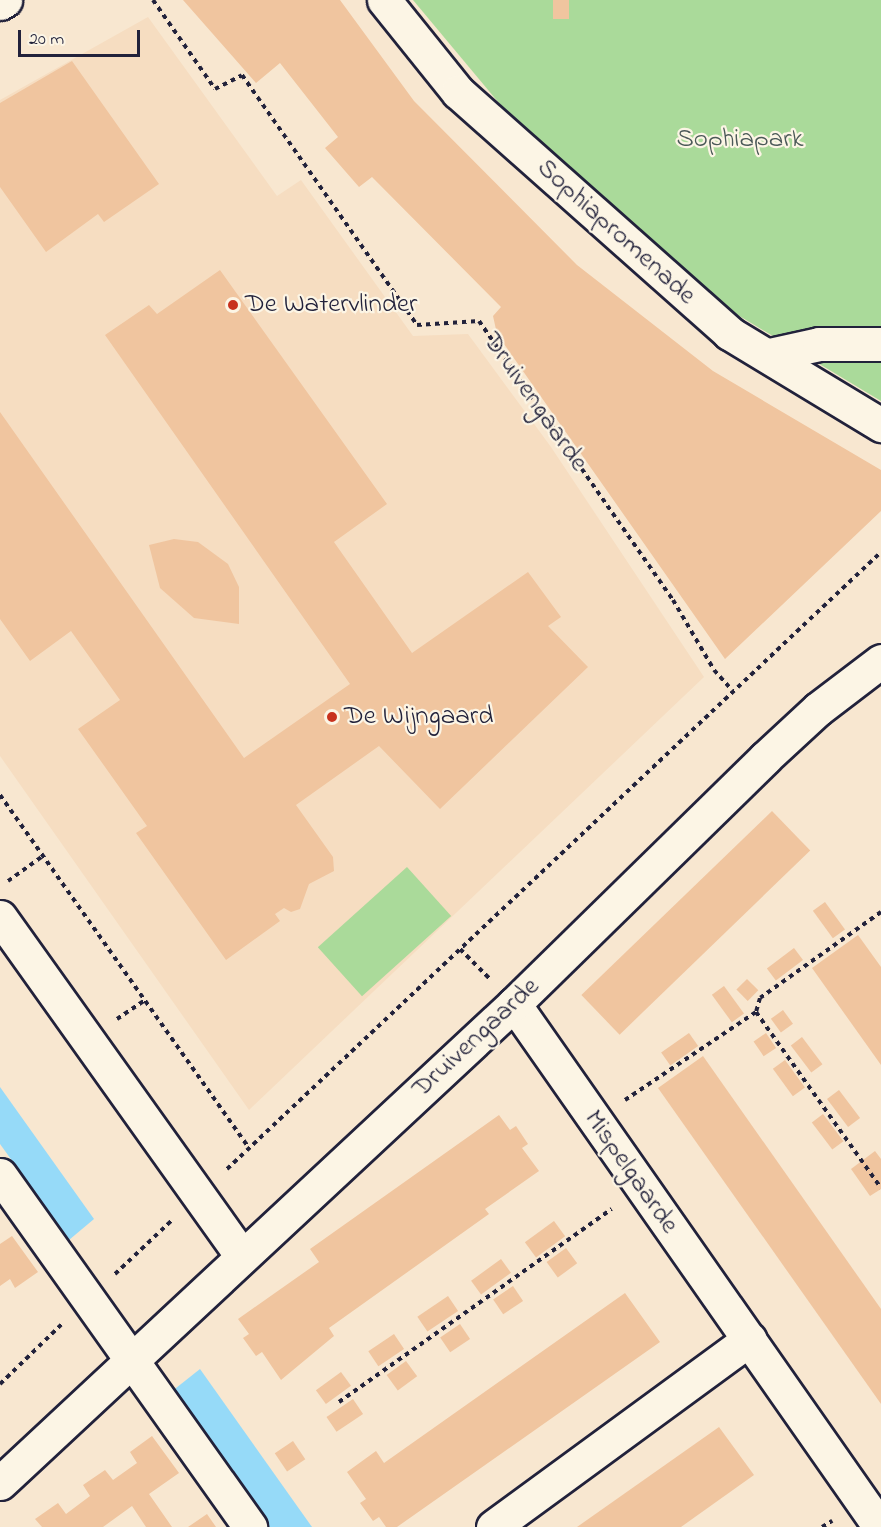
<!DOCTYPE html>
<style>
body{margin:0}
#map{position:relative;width:881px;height:1527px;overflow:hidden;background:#f8e7d0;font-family:"Indie Flower",sans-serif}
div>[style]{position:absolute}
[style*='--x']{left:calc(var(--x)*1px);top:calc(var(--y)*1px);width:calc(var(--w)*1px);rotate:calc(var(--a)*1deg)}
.built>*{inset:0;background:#f6ddc1}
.green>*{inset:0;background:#aada9a;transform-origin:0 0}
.water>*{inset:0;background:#96daf8}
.building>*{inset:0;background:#f0c59f;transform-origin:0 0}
.path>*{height:4px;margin-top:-2px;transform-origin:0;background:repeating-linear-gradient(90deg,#22223b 0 4.5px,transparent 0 9px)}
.roads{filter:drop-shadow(2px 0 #22223b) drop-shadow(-2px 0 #22223b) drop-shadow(0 2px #22223b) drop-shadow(0 -2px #22223b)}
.minor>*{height:33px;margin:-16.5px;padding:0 16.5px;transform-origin:16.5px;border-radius:16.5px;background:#fcf5e5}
.dots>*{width:16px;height:16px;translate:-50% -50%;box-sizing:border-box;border:3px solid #fcf5e5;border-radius:50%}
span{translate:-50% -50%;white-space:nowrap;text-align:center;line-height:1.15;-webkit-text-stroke:4.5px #fcf5e5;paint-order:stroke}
.park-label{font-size:27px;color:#4b5958}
.street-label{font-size:27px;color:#22223b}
.poi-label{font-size:27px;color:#22223b}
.left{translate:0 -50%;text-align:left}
.scale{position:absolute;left:18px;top:30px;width:122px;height:27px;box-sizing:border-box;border:3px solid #22223b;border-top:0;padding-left:8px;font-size:18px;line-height:21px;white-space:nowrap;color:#22223b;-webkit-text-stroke:4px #fcf5e5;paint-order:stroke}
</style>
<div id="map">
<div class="built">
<i style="clip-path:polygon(148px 17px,277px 196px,301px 180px,413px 336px,468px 334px,551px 447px,704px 677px,249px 1110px,0 756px,0 100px)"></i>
</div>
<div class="green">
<i style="clip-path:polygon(413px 0,881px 0,881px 401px,731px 311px,569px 187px)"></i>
<i style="left:407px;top:867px;width:66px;height:120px;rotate:48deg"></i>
</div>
<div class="water">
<i style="clip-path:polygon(0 1087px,94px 1219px,69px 1240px,0 1144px)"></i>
<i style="clip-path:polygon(200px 1369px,312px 1527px,268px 1527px,171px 1392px)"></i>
</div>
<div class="building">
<i style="clip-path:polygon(183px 0,340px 0,414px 101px,577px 265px,713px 371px,881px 470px,881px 511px,725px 659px,497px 334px,493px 316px,501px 307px,372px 177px,359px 187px,325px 148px,338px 137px,280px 63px,256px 83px)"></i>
<i style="left:553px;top:0;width:16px;height:19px"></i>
<i style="clip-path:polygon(72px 61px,159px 184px,104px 222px,98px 214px,46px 252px,0 187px,0 103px)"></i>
<i style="clip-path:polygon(220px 270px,387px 504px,334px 542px,412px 653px,528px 572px,561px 617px,548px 626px,588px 667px,440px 809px,379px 746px,296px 805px,333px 857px,334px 871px,309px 884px,300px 909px,291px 912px,284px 908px,275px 914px,280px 921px,226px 960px,136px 833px,147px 826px,78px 729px,120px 700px,71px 631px,30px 661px,0 619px,0 412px,244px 758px,350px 684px,105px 335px,149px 305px,157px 314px)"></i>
<i style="clip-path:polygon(174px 539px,198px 542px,228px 564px,239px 587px,239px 624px,194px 618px,160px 588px,149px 545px)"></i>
<i style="left:772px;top:811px;width:55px;height:265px;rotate:46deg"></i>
<i style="left:825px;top:902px;width:34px;height:15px;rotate:54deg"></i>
<i style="clip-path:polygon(858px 935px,881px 967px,881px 1065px,812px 968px)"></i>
<i style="left:794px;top:948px;width:15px;height:34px;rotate:53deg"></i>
<i style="left:747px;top:979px;width:16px;height:15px;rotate:45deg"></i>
<i style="left:724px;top:986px;width:34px;height:15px;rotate:54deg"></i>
<i style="left:783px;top:1010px;width:17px;height:15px;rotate:54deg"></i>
<i style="left:689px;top:1033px;width:16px;height:34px;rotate:55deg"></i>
<i style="left:766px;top:1033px;width:18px;height:15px;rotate:56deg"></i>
<i style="left:802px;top:1037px;width:34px;height:14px;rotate:53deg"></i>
<i style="clip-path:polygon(703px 1056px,881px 1309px,881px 1404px,658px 1088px)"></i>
<i style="left:785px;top:1060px;width:34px;height:15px;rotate:54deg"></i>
<i style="left:839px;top:1090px;width:35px;height:15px;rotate:53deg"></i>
<i style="left:823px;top:1114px;width:34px;height:14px;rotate:53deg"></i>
<i style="clip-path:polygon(499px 1115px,510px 1130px,516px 1126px,528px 1144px,522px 1148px,539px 1171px,485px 1209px,489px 1214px,329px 1328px,334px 1336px,281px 1380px,262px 1352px,256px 1356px,243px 1338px,249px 1334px,238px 1319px,319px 1262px,310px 1249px)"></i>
<i style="clip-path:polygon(875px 1151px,881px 1159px,881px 1189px,870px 1196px,851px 1169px)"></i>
<i style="left:554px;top:1221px;width:19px;height:36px;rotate:54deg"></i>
<i style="clip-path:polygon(12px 1236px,38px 1272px,15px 1288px,10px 1279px,0 1286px,0 1244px)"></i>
<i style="left:566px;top:1248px;width:19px;height:24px;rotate:54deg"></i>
<i style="left:501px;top:1259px;width:17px;height:37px;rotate:54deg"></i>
<i style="left:513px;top:1286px;width:18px;height:24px;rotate:56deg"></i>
<i style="clip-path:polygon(625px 1293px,660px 1342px,397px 1527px,386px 1527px,379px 1517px,373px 1521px,360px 1503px,366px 1499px,347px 1472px,376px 1451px,384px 1463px)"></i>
<i style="left:448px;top:1296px;width:18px;height:37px;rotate:56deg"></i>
<i style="left:460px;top:1324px;width:18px;height:24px;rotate:56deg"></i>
<i style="left:394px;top:1334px;width:18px;height:31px;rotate:56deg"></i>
<i style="left:406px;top:1361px;width:19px;height:24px;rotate:54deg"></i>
<i style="left:341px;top:1372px;width:17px;height:31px;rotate:54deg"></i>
<i style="left:353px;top:1399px;width:18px;height:32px;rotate:56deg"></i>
<i style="clip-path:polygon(719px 1427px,754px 1475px,681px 1527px,577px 1527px)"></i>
<i style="clip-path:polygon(152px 1436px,179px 1473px,149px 1494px,172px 1527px,146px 1527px,132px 1506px,103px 1527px,42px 1527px,35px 1519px,58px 1503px,66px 1514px,90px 1496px,83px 1485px,105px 1470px,113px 1480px,137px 1463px,130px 1452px)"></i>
<i style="left:293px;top:1441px;width:22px;height:22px;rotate:56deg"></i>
<i style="clip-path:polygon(207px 1514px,216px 1527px,188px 1527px)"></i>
</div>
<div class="path">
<i style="--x:153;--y:0;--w:108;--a:55.1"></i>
<i style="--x:215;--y:89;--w:30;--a:-27"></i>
<i style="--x:242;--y:75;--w:305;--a:55"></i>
<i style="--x:417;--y:325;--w:62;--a:-3.7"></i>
<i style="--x:479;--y:321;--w:340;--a:55.2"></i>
<i style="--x:673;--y:600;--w:81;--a:59.6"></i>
<i style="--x:714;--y:670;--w:28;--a:48"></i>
<i style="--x:0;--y:795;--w:432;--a:54.8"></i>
<i style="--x:8;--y:881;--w:44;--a:-35.8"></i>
<i style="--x:881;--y:912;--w:148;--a:144.6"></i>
<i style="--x:760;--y:998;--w:15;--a:106"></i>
<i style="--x:756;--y:1012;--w:216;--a:54.6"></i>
<i style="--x:460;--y:949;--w:41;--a:45"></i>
<i style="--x:117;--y:1019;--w:34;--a:-34"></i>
<i style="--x:625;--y:1100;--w:158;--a:-33.9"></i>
<i style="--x:227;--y:1169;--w:899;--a:-43.33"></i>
<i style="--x:115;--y:1274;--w:77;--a:-43.4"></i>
<i style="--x:0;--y:1384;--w:86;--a:-44.1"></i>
<i style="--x:339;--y:1402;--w:334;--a:-35.3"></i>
<i style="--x:822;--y:1527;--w:12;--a:-31"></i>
</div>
<div class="roads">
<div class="minor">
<i style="--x:384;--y:0;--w:118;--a:51.2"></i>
<i style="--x:458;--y:92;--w:363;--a:41.6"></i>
<i style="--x:729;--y:333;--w:178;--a:31.2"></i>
<i style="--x:0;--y:3;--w:6;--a:-31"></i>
<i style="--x:769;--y:355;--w:51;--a:-12.4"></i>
<i style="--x:819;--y:344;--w:62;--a:0"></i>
<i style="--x:0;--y:917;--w:417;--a:54.5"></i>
<i style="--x:514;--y:1004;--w:638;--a:55.02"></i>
<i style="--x:0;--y:1175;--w:432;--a:54.6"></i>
<i style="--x:0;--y:1483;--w:703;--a:-42.98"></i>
<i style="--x:514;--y:1004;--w:351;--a:-44.4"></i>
<i style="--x:765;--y:758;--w:72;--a:-42.8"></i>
<i style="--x:818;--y:709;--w:79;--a:-37.3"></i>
<i style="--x:493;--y:1527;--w:318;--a:-36.2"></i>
</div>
</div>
<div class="dots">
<i style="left:233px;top:305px;background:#c8321e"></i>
<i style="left:332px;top:717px;background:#c8321e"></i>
</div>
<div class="park-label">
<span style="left:740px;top:140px">Sophiapark</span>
</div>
<div class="street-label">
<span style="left:616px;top:232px;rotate:42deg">Sophiapromenade</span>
<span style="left:535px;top:402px;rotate:55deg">Druivengaarde</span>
<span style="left:476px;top:1038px;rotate:-43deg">Druivengaarde</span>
<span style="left:631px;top:1172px;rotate:55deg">Mispelgaarde</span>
</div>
<div class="poi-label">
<span class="left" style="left:245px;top:305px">De Watervlinder</span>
<span class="left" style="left:344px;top:717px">De Wijngaard</span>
</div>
<div class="scale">20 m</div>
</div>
